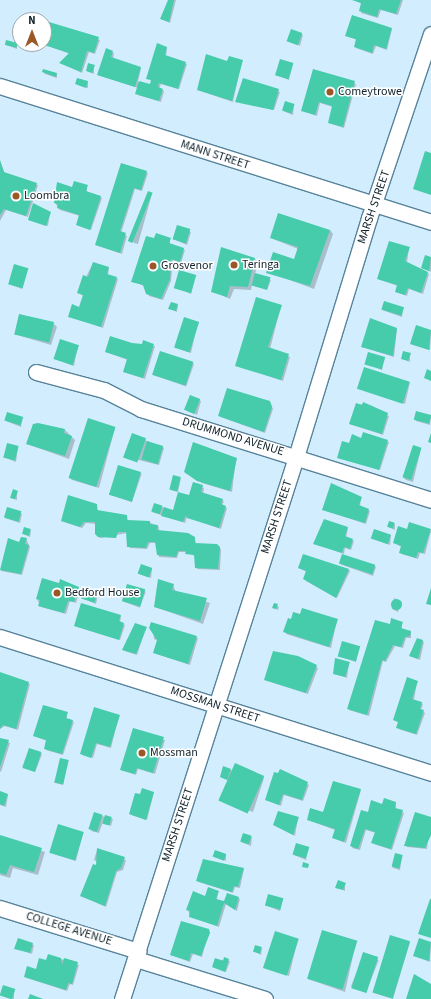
<!DOCTYPE html>
<style>
body{margin:0}
#map{position:relative;width:431px;height:999px;overflow:hidden;background:#d2eefe;font-family:"Source Sans 3",sans-serif}
div>[style]{position:absolute}
[style*='--x']{left:calc(var(--x)*1px);top:calc(var(--y)*1px);width:calc(var(--w)*1px);rotate:calc(var(--a)*1deg)}
.shadow>*{inset:0;background:#0003;transform-origin:0 0}
.building>*{inset:0;background:#46cbab;transform-origin:0 0}
.round{border-radius:50%}
.roads{filter:drop-shadow(1px 0 #57839b) drop-shadow(-1px 0 #57839b) drop-shadow(0 1px #57839b) drop-shadow(0 -1px #57839b)}
.street>*{height:15px;margin:-7.5px;padding:0 7.5px;transform-origin:7.5px;border-radius:7.5px;background:#fff}
.dots>*{width:11px;height:11px;translate:-50% -50%;box-sizing:border-box;border:2px solid #fff;border-radius:50%}
span{translate:-50% -50%;white-space:nowrap;text-align:center;line-height:1.15;-webkit-text-stroke:3px #fff;paint-order:stroke}
.poi-label{font-size:12px;color:#10222b}
.left{translate:0 -50%;text-align:left}
.street-label{font-size:12px;color:#10222b}
.north{position:absolute;left:12px;top:12px;width:40px;height:40px;box-sizing:border-box;background:#fff;border:1px solid #9fa7aa;border-radius:50%;rotate:0deg;font-size:11px;font-weight:700;line-height:16px;text-align:center;color:#10222b}
.north::after{content:'';display:block;margin:auto;width:14px;height:18px;background:#9b5827;clip-path:polygon(50% 0,100% 100%,50% 72%,0 100%)}
</style>
<div id="map">
<div class="shadow">
<i style="clip-path:polygon(169px 0,176px 0,170px 23px,161px 19px)"></i>
<i style="clip-path:polygon(354px 0,403px 0,398px 15px,381px 10px,378px 18px,361px 13px,362px 4px)"></i>
<i style="clip-path:polygon(353px 16px,392px 29px,387px 50px,376px 46px,373px 54px,356px 48px,357px 40px,346px 36px)"></i>
<i style="clip-path:polygon(50px 23px,100px 40px,95px 54px,89px 52px,82px 73px,61px 63px,70px 54px,43px 44px)"></i>
<i style="clip-path:polygon(291px 31px,303px 35px,300px 46px,288px 41px)"></i>
<i style="clip-path:polygon(17px 44px,17px 49px,6px 45px)"></i>
<i style="clip-path:polygon(167px 48px,166px 57px,187px 64px,179px 89px,161px 84px,159px 89px,164px 91px,161px 102px,138px 95px,138px 88px,98px 75px,106px 50px,114px 53px,113px 59px,141px 68px,138px 82px,150px 86px,152px 81px,147px 78px)"></i>
<i style="clip-path:polygon(242px 61px,233px 102px,198px 90px,227px 62px)"></i>
<i style="clip-path:polygon(293px 64px,289px 80px,276px 75px)"></i>
<i style="clip-path:polygon(94px 66px,94px 74px,87px 71px)"></i>
<i style="clip-path:polygon(314px 71px,356px 84px,344px 128px,329px 123px,333px 107px,320px 103px,317px 116px,303px 111px)"></i>
<i style="clip-path:polygon(43px 72px,57px 74px,57px 78px,45px 74px)"></i>
<i style="clip-path:polygon(78px 79px,88px 82px,88px 88px,78px 85px)"></i>
<i style="clip-path:polygon(244px 79px,280px 92px,274px 110px,236px 101px)"></i>
<i style="clip-path:polygon(294px 105px,293px 115px,283px 111px)"></i>
<i style="clip-path:polygon(0 161px,5px 174px,38px 185px,28px 217px,6px 210px,0 221px)"></i>
<i style="clip-path:polygon(121px 164px,148px 173px,142px 191px,135px 189px,121px 233px,127px 236px,122px 254px,96px 245px)"></i>
<i style="clip-path:polygon(87px 186px,87px 192px,102px 198px,91px 230px,77px 225px,80px 216px,60px 210px,55px 203px,72px 188px)"></i>
<i style="clip-path:polygon(152px 194px,138px 244px,134px 243px,133px 241px)"></i>
<i style="clip-path:polygon(50px 213px,48px 226px,29px 220px)"></i>
<i style="clip-path:polygon(177px 226px,191px 232px,187px 245px,173px 239px)"></i>
<i style="clip-path:polygon(330px 230px,333px 234px,314px 289px,268px 272px,295px 260px,298px 249px,271px 238px)"></i>
<i style="clip-path:polygon(170px 239px,170px 245px,185px 250px,181px 263px,173px 260px,171px 281px,163px 300px,149px 296px,144px 286px,133px 281px,155px 240px)"></i>
<i style="clip-path:polygon(409px 248px,407px 263px,429px 274px,423px 294px,409px 289px,407px 296px,396px 292px,398px 286px,378px 279px)"></i>
<i style="clip-path:polygon(426px 257px,431px 258px,431px 272px,422px 268px)"></i>
<i style="clip-path:polygon(255px 259px,258px 262px,255px 274px,271px 280px,267px 290px,252px 285px,251px 290px,234px 289px,230px 299px,212px 291px)"></i>
<i style="clip-path:polygon(93px 263px,109px 268px,108px 275px,118px 279px,103px 328px,70px 316px,80px 308px,84px 296px,78px 293px)"></i>
<i style="clip-path:polygon(27px 269px,22px 289px,9px 284px)"></i>
<i style="clip-path:polygon(195px 276px,191px 294px,175px 287px)"></i>
<i style="clip-path:polygon(178px 305px,177px 312px,170px 309px)"></i>
<i style="clip-path:polygon(281px 306px,270px 349px,290px 357px,283px 381px,236px 365px)"></i>
<i style="clip-path:polygon(403px 307px,402px 317px,382px 310px)"></i>
<i style="clip-path:polygon(198px 322px,191px 353px,177px 348px,175px 347px)"></i>
<i style="clip-path:polygon(53px 323px,57px 327px,51px 345px,14px 334px)"></i>
<i style="clip-path:polygon(417px 326px,431px 331px,430px 350px,411px 344px)"></i>
<i style="clip-path:polygon(397px 329px,394px 357px,362px 347px)"></i>
<i style="clip-path:polygon(132px 344px,155px 346px,145px 379px,124px 372px,128px 360px,106px 352px)"></i>
<i style="clip-path:polygon(78px 345px,74px 366px,55px 359px)"></i>
<i style="left:160px;top:352px;width:36px;height:24px;rotate:19deg"></i>
<i style="clip-path:polygon(410px 354px,410px 362px,402px 358px)"></i>
<i style="clip-path:polygon(384px 358px,382px 370px,366px 363px)"></i>
<i style="clip-path:polygon(410px 382px,405px 404px,358px 388px)"></i>
<i style="clip-path:polygon(191px 396px,201px 401px,197px 415px,186px 410px)"></i>
<i style="clip-path:polygon(270px 402px,273px 409px,265px 433px,221px 417px)"></i>
<i style="clip-path:polygon(357px 404px,373px 406px,374px 410px,389px 416px,383px 435px,350px 424px)"></i>
<i style="clip-path:polygon(417px 412px,431px 416px,430px 425px,416px 421px)"></i>
<i style="clip-path:polygon(22px 417px,21px 427px,6px 421px)"></i>
<i style="clip-path:polygon(115px 428px,99px 488px,72px 480px,70px 478px)"></i>
<i style="clip-path:polygon(65px 430px,75px 440px,69px 459px,27px 444px)"></i>
<i style="clip-path:polygon(133px 435px,164px 448px,159px 465px,126px 457px)"></i>
<i style="clip-path:polygon(362px 439px,389px 442px,380px 470px,338px 457px,350px 444px)"></i>
<i style="clip-path:polygon(18px 447px,16px 462px,3px 457px)"></i>
<i style="clip-path:polygon(421px 449px,413px 482px,406px 480px,404px 478px)"></i>
<i style="clip-path:polygon(236px 459px,232px 492px,202px 483px,185px 471px)"></i>
<i style="left:119px;top:466px;width:24px;height:30px;rotate:19deg"></i>
<i style="clip-path:polygon(181px 478px,178px 492px,171px 490px,170px 488px)"></i>
<i style="clip-path:polygon(193px 483px,204px 488px,203px 494px,224px 501px,222px 506px,227px 508px,221px 529px,187px 517px,185px 523px,152px 512px,162px 507px,173px 511px,189px 497px)"></i>
<i style="clip-path:polygon(17px 491px,17px 500px,13px 499px,11px 497px)"></i>
<i style="clip-path:polygon(361px 497px,360px 507px,370px 511px,366px 524px,323px 510px)"></i>
<i style="clip-path:polygon(97px 505px,98px 511px,127px 516px,128px 521px,149px 522px,159px 527px,159px 531px,195px 538px,196px 544px,216px 545px,221px 549px,220px 570px,197px 569px,195px 556px,187px 552px,179px 552px,177px 558px,159px 557px,156px 543px,150px 543px,147px 549px,130px 548px,127px 533px,100px 538px,96px 534px,96px 524px,86px 523px,82px 528px,62px 521px)"></i>
<i style="clip-path:polygon(8px 508px,22px 514px,20px 523px,5px 518px)"></i>
<i style="clip-path:polygon(395px 524px,395px 530px,388px 527px)"></i>
<i style="clip-path:polygon(348px 528px,346px 538px,354px 541px,351px 550px,345px 548px,344px 554px,314px 543px)"></i>
<i style="clip-path:polygon(31px 530px,30px 537px,23px 534px)"></i>
<i style="clip-path:polygon(407px 530px,431px 531px,425px 554px,420px 553px,418px 559px,402px 554px,402px 547px,394px 543px)"></i>
<i style="clip-path:polygon(391px 535px,390px 545px,372px 538px)"></i>
<i style="clip-path:polygon(26px 539px,30px 547px,22px 575px,1px 571px,8px 540px,20px 543px)"></i>
<i style="clip-path:polygon(340px 564px,374px 566px,376px 567px,373px 576px)"></i>
<i style="clip-path:polygon(152px 568px,151px 578px,139px 574px)"></i>
<i style="clip-path:polygon(299px 568px,348px 569px,350px 571px,337px 598px,306px 581px,307px 572px)"></i>
<i style="clip-path:polygon(60px 585px,80px 590px,76px 603px,70px 601px,66px 614px,41px 607px,37px 599px)"></i>
<i style="left:128px;top:585px;width:19px;height:17px;rotate:21deg"></i>
<i style="clip-path:polygon(173px 585px,176px 592px,210px 603px,203px 624px,155px 607px)"></i>
<i style="clip-path:polygon(85px 590px,98px 595px,96px 604px,82px 598px)"></i>
<i style="clip-path:polygon(394px 598px,402px 602px,398px 612px,392px 609px)"></i>
<i style="clip-path:polygon(274px 604px,279px 607px,278px 610px,273px 608px)"></i>
<i style="clip-path:polygon(121px 616px,120px 623px,125px 625px,120px 640px,75px 626px)"></i>
<i style="clip-path:polygon(291px 620px,337px 620px,331px 648px,286px 634px)"></i>
<i style="clip-path:polygon(152px 623px,198px 638px,190px 665px,154px 653px,158px 641px,154px 639px)"></i>
<i style="clip-path:polygon(402px 623px,402px 629px,411px 632px,411px 638px,406px 638px,403px 648px,395px 646px,386px 662px,383px 661px,369px 716px,349px 710px,390px 626px)"></i>
<i style="clip-path:polygon(146px 628px,137px 655px,125px 651px,127px 639px,131px 640px)"></i>
<i style="clip-path:polygon(418px 639px,424px 642px,420px 660px,410px 656px)"></i>
<i style="clip-path:polygon(359px 647px,356px 662px,339px 656px)"></i>
<i style="clip-path:polygon(298px 657px,318px 668px,308px 694px,265px 680px)"></i>
<i style="clip-path:polygon(349px 663px,347px 678px,334px 673px)"></i>
<i style="clip-path:polygon(0 677px,30px 684px,18px 730px,5px 726px,0 729px)"></i>
<i style="clip-path:polygon(417px 682px,414px 700px,423px 704px,421px 710px,425px 713px,417px 735px,399px 729px,399px 722px,394px 720px)"></i>
<i style="clip-path:polygon(67px 713px,67px 719px,74px 722px,63px 755px,46px 750px,47px 741px,34px 736px)"></i>
<i style="clip-path:polygon(119px 715px,111px 748px,97px 744px,93px 758px,82px 755px)"></i>
<i style="clip-path:polygon(134px 729px,165px 740px,155px 774px,138px 769px,136px 775px,121px 770px)"></i>
<i style="clip-path:polygon(0 739px,10px 743px,1px 772px,0 771px)"></i>
<i style="left:29px;top:749px;width:14px;height:19px;rotate:21deg"></i>
<i style="clip-path:polygon(68px 761px,63px 785px,55px 783px,54px 782px)"></i>
<i style="clip-path:polygon(230px 770px,264px 778px,253px 812px,223px 802px,230px 781px,221px 777px)"></i>
<i style="clip-path:polygon(280px 770px,309px 785px,303px 801px,284px 795px,281px 806px,266px 800px)"></i>
<i style="clip-path:polygon(361px 790px,346px 843px,333px 838px,335px 830px,308px 820px)"></i>
<i style="clip-path:polygon(154px 792px,147px 820px,131px 815px,141px 796px)"></i>
<i style="clip-path:polygon(8px 795px,6px 807px,0 805px,0 796px)"></i>
<i style="clip-path:polygon(396px 802px,396px 809px,404px 813px,392px 850px,374px 844px,376px 833px,366px 830px,360px 850px,352px 848px,369px 813px)"></i>
<i style="clip-path:polygon(102px 816px,113px 819px,111px 826px,103px 822px,99px 833px,91px 831px)"></i>
<i style="clip-path:polygon(298px 818px,295px 836px,275px 825px)"></i>
<i style="clip-path:polygon(431px 818px,427px 849px,407px 847px,406px 845px)"></i>
<i style="clip-path:polygon(83px 833px,76px 861px,51px 853px)"></i>
<i style="clip-path:polygon(0 836px,45px 852px,38px 875px,13px 868px,10px 878px,0 875px)"></i>
<i style="clip-path:polygon(252px 837px,251px 846px,241px 842px)"></i>
<i style="clip-path:polygon(308px 847px,306px 860px,294px 855px)"></i>
<i style="clip-path:polygon(97px 850px,126px 860px,123px 870px,117px 872px,106px 907px,81px 896px,98px 862px,94px 860px)"></i>
<i style="clip-path:polygon(226px 855px,226px 861px,214px 856px)"></i>
<i style="clip-path:polygon(402px 856px,400px 870px,393px 868px,392px 866px)"></i>
<i style="clip-path:polygon(204px 860px,244px 869px,240px 888px,235px 887px,233px 893px,199px 882px)"></i>
<i style="clip-path:polygon(345px 884px,345px 891px,337px 887px)"></i>
<i style="clip-path:polygon(218px 892px,217px 900px,225px 903px,228px 894px,240px 899px,237px 911px,226px 904px,219px 927px,190px 916px,188px 910px)"></i>
<i style="clip-path:polygon(282px 899px,280px 911px,265px 905px)"></i>
<i style="clip-path:polygon(209px 930px,202px 957px,193px 954px,190px 962px,171px 955px)"></i>
<i style="clip-path:polygon(18px 939px,34px 945px,32px 954px,16px 948px)"></i>
<i style="clip-path:polygon(298px 939px,289px 976px,265px 968px)"></i>
<i style="clip-path:polygon(419px 939px,431px 943px,430px 962px,414px 956px)"></i>
<i style="clip-path:polygon(356px 942px,345px 992px,308px 979px)"></i>
<i style="clip-path:polygon(410px 942px,393px 999px,374px 993px,373px 992px)"></i>
<i style="clip-path:polygon(262px 948px,261px 955px,254px 951px)"></i>
<i style="left:364px;top:954px;width:16px;height:35px;rotate:22deg"></i>
<i style="clip-path:polygon(61px 959px,79px 965px,73px 985px,70px 984px,67px 991px,27px 978px,47px 962px)"></i>
<i style="clip-path:polygon(215px 959px,230px 961px,226px 972px,213px 967px)"></i>
<i style="clip-path:polygon(415px 975px,431px 985px,431px 999px,407px 999px)"></i>
<i style="clip-path:polygon(14px 990px,14px 999px,1px 995px)"></i>
</div>
<div class="building">
<i style="clip-path:polygon(168px 0,174px 0,169px 22px,160px 19px)"></i>
<i style="clip-path:polygon(352px 0,401px 0,396px 14px,379px 9px,377px 17px,359px 11px,361px 3px)"></i>
<i style="clip-path:polygon(352px 15px,392px 28px,386px 49px,374px 45px,372px 53px,354px 47px,356px 39px,345px 36px)"></i>
<i style="clip-path:polygon(49px 22px,99px 37px,94px 53px,87px 51px,81px 72px,59px 63px,69px 53px,44px 45px)"></i>
<i style="left:291px;top:29px;width:12px;height:13px;rotate:20deg"></i>
<i style="left:6px;top:40px;width:12px;height:5px;rotate:14deg"></i>
<i style="clip-path:polygon(157px 43px,167px 47px,165px 55px,186px 62px,178px 89px,159px 83px,158px 87px,163px 89px,159px 101px,135px 94px,139px 81px,150px 84px,151px 80px,146px 79px)"></i>
<i style="clip-path:polygon(106px 48px,113px 51px,111px 57px,141px 67px,135px 87px,97px 75px)"></i>
<i style="clip-path:polygon(206px 54px,227px 61px,229px 56px,243px 60px,232px 101px,197px 90px)"></i>
<i style="left:280px;top:59px;width:14px;height:17px;rotate:17deg"></i>
<i style="clip-path:polygon(88px 63px,95px 65px,92px 73px,86px 71px)"></i>
<i style="clip-path:polygon(43px 69px,57px 73px,56px 77px,42px 72px)"></i>
<i style="clip-path:polygon(313px 69px,355px 81px,343px 127px,328px 123px,332px 106px,319px 102px,315px 115px,301px 111px)"></i>
<i style="clip-path:polygon(77px 78px,88px 81px,86px 88px,75px 84px)"></i>
<i style="clip-path:polygon(243px 78px,279px 89px,273px 110px,235px 102px)"></i>
<i style="left:285px;top:101px;width:10px;height:10px;rotate:17deg"></i>
<i style="clip-path:polygon(425px 151px,431px 153px,431px 195px,413px 189px)"></i>
<i style="clip-path:polygon(0 160px,4px 172px,37px 183px,26px 216px,4px 209px,0 215px)"></i>
<i style="clip-path:polygon(121px 163px,147px 171px,141px 190px,134px 188px,120px 231px,126px 233px,120px 253px,95px 245px)"></i>
<i style="clip-path:polygon(74px 181px,88px 185px,86px 191px,101px 196px,90px 230px,76px 225px,79px 215px,57px 208px,58px 204px,54px 203px,57px 182px,72px 187px)"></i>
<i style="left:148px;top:191px;width:5px;height:54px;rotate:22deg"></i>
<i style="clip-path:polygon(33px 203px,51px 212px,46px 226px,28px 220px)"></i>
<i style="clip-path:polygon(278px 213px,330px 230px,310px 286px,266px 273px,273px 252px,294px 259px,298px 247px,270px 238px)"></i>
<i style="left:177px;top:225px;width:14px;height:15px;rotate:17deg"></i>
<i style="clip-path:polygon(156px 233px,171px 238px,169px 243px,184px 248px,180px 262px,171px 259px,170px 279px,161px 299px,146px 294px,143px 285px,131px 282px,146px 236px,154px 238px)"></i>
<i style="clip-path:polygon(389px 241px,410px 247px,405px 261px,428px 272px,421px 293px,408px 288px,405px 295px,395px 292px,397px 285px,377px 279px)"></i>
<i style="clip-path:polygon(221px 247px,255px 258px,248px 287px,230px 286px,227px 297px,211px 292px)"></i>
<i style="clip-path:polygon(425px 255px,431px 257px,429px 271px,421px 268px)"></i>
<i style="clip-path:polygon(93px 262px,109px 267px,107px 274px,117px 277px,101px 327px,68px 317px,72px 304px,79px 307px,83px 295px,77px 293px,83px 275px,88px 277px)"></i>
<i style="left:14px;top:264px;width:15px;height:21px;rotate:16deg"></i>
<i style="left:179px;top:270px;width:18px;height:19px;rotate:16deg"></i>
<i style="left:255px;top:273px;width:16px;height:13px;rotate:15deg"></i>
<i style="clip-path:polygon(256px 297px,282px 305px,268px 347px,289px 354px,281px 380px,235px 366px)"></i>
<i style="left:384px;top:301px;width:21px;height:9px;rotate:17deg"></i>
<i style="clip-path:polygon(171px 302px,178px 304px,176px 311px,168px 309px)"></i>
<i style="left:19px;top:314px;width:36px;height:21px;rotate:13deg"></i>
<i style="left:184px;top:317px;width:16px;height:32px;rotate:18deg"></i>
<i style="clip-path:polygon(370px 318px,397px 328px,393px 356px,361px 347px)"></i>
<i style="clip-path:polygon(416px 325px,431px 330px,429px 350px,410px 344px)"></i>
<i style="clip-path:polygon(110px 336px,132px 343px,142px 344px,143px 340px,154px 344px,143px 378px,123px 372px,127px 359px,105px 352px)"></i>
<i style="left:60px;top:339px;width:20px;height:21px;rotate:18deg"></i>
<i style="left:160px;top:351px;width:35px;height:25px;rotate:18deg"></i>
<i style="clip-path:polygon(403px 351px,411px 353px,408px 361px,401px 359px)"></i>
<i style="left:368px;top:352px;width:18px;height:13px;rotate:16deg"></i>
<i style="left:364px;top:367px;width:48px;height:23px;rotate:18deg"></i>
<i style="clip-path:polygon(427px 369px,431px 371px,431px 381px,424px 378px)"></i>
<i style="clip-path:polygon(227px 388px,270px 401px,272px 407px,264px 432px,218px 416px)"></i>
<i style="left:190px;top:395px;width:11px;height:16px;rotate:22deg"></i>
<i style="clip-path:polygon(363px 402px,388px 413px,382px 434px,349px 424px,356px 403px,362px 405px)"></i>
<i style="left:416px;top:411px;width:16px;height:9px;rotate:15deg"></i>
<i style="left:7px;top:412px;width:17px;height:9px;rotate:17deg"></i>
<i style="left:88px;top:418px;width:29px;height:63px;rotate:18deg"></i>
<i style="clip-path:polygon(38px 423px,65px 429px,64px 433px,72px 436px,65px 456px,26px 444px,33px 424px)"></i>
<i style="clip-path:polygon(363px 432px,388px 440px,379px 470px,337px 458px,342px 441px,349px 443px,352px 434px,361px 438px)"></i>
<i style="left:132px;top:433px;width:15px;height:26px;rotate:20deg"></i>
<i style="clip-path:polygon(431px 433px,431px 443px,428px 442px)"></i>
<i style="left:147px;top:441px;width:17px;height:19px;rotate:17deg"></i>
<i style="clip-path:polygon(193px 442px,237px 458px,230px 491px,197px 481px,184px 472px)"></i>
<i style="left:7px;top:443px;width:12px;height:15px;rotate:14deg"></i>
<i style="left:413px;top:445px;width:9px;height:34px;rotate:18deg"></i>
<i style="left:118px;top:465px;width:24px;height:31px;rotate:17deg"></i>
<i style="left:173px;top:475px;width:8px;height:15px;rotate:14deg"></i>
<i style="clip-path:polygon(193px 482px,203px 485px,201px 492px,223px 499px,221px 504px,226px 506px,219px 528px,187px 518px,186px 515px,183px 522px,161px 516px,164px 507px,173px 510px,178px 492px,189px 495px)"></i>
<i style="clip-path:polygon(331px 483px,362px 497px,359px 505px,369px 509px,365px 523px,322px 510px)"></i>
<i style="clip-path:polygon(13px 489px,18px 491px,15px 499px,10px 498px)"></i>
<i style="clip-path:polygon(68px 495px,97px 504px,97px 510px,127px 515px,127px 520px,150px 521px,150px 524px,158px 525px,157px 530px,188px 533px,195px 537px,195px 543px,217px 544px,220px 547px,218px 569px,195px 568px,194px 555px,185px 554px,186px 551px,178px 551px,176px 557px,157px 555px,155px 542px,148px 542px,146px 548px,127px 547px,126px 532px,118px 532px,116px 538px,98px 537px,95px 534px,95px 522px,84px 522px,80px 527px,61px 521px)"></i>
<i style="left:154px;top:503px;width:9px;height:9px;rotate:18deg"></i>
<i style="left:7px;top:507px;width:15px;height:11px;rotate:16deg"></i>
<i style="clip-path:polygon(324px 519px,348px 527px,345px 536px,353px 539px,350px 549px,344px 547px,342px 553px,313px 544px)"></i>
<i style="left:389px;top:521px;width:6px;height:6px;rotate:18deg"></i>
<i style="clip-path:polygon(409px 522px,431px 529px,423px 553px,418px 552px,416px 558px,399px 553px,401px 546px,393px 543px,398px 526px,407px 529px)"></i>
<i style="left:24px;top:527px;width:7px;height:7px;rotate:16deg"></i>
<i style="left:374px;top:529px;width:18px;height:10px;rotate:19deg"></i>
<i style="clip-path:polygon(21px 537px,27px 538px,25px 544px,29px 545px,21px 574px,0 570px,8px 538px,19px 542px)"></i>
<i style="clip-path:polygon(303px 554px,349px 569px,336px 598px,303px 579px,306px 571px,298px 568px)"></i>
<i style="left:342px;top:554px;width:35px;height:10px;rotate:18deg"></i>
<i style="left:141px;top:564px;width:12px;height:10px;rotate:20deg"></i>
<i style="clip-path:polygon(42px 578px,59px 583px,60px 579px,79px 587px,74px 602px,68px 601px,64px 613px,38px 606px,40px 600px,36px 599px)"></i>
<i style="clip-path:polygon(158px 579px,174px 584px,172px 590px,207px 598px,200px 621px,154px 607px)"></i>
<i style="left:127px;top:584px;width:19px;height:18px;rotate:16deg"></i>
<i style="clip-path:polygon(431px 588px,431px 605px,426px 604px)"></i>
<i style="left:84px;top:589px;width:14px;height:10px;rotate:17deg"></i>
<i class="round" style="left:390.5px;top:598.5px;width:11px;height:11px"></i>
<i style="clip-path:polygon(81px 603px,121px 615px,119px 621px,124px 623px,119px 640px,74px 626px)"></i>
<i style="clip-path:polygon(274px 603px,278px 604px,276px 609px,272px 608px)"></i>
<i style="clip-path:polygon(302px 608px,338px 619px,329px 647px,283px 632px,288px 618px,291px 619px,293px 612px,300px 614px)"></i>
<i style="clip-path:polygon(391px 618px,403px 622px,401px 628px,411px 631px,410px 636px,405px 637px,401px 647px,393px 645px,385px 661px,382px 660px,367px 715px,347px 709px,375px 620px,390px 624px)"></i>
<i style="clip-path:polygon(151px 622px,197px 636px,188px 664px,153px 653px,157px 640px,149px 628px)"></i>
<i style="clip-path:polygon(135px 623px,147px 627px,136px 654px,122px 650px)"></i>
<i style="clip-path:polygon(417px 638px,423px 640px,418px 659px,409px 656px)"></i>
<i style="left:342px;top:641px;width:19px;height:16px;rotate:16deg"></i>
<i style="clip-path:polygon(273px 651px,298px 656px,317px 665px,306px 693px,264px 680px)"></i>
<i style="clip-path:polygon(335px 658px,350px 662px,345px 677px,333px 674px)"></i>
<i style="clip-path:polygon(0 672px,29px 682px,16px 729px,3px 725px,0 729px)"></i>
<i style="clip-path:polygon(407px 677px,418px 681px,412px 699px,422px 702px,420px 709px,424px 710px,416px 734px,396px 728px,398px 722px,393px 720px)"></i>
<i style="clip-path:polygon(43px 705px,68px 712px,66px 718px,73px 720px,62px 754px,44px 749px,46px 740px,33px 736px)"></i>
<i style="clip-path:polygon(94px 707px,120px 715px,110px 747px,96px 743px,91px 758px,80px 754px)"></i>
<i style="clip-path:polygon(133px 728px,164px 737px,153px 773px,137px 768px,135px 774px,120px 770px)"></i>
<i style="clip-path:polygon(0 738px,9px 740px,0 767px)"></i>
<i style="left:29px;top:748px;width:13px;height:21px;rotate:18deg"></i>
<i style="left:60px;top:758px;width:9px;height:25px;rotate:13deg"></i>
<i style="left:235px;top:763px;width:32px;height:41px;rotate:24deg"></i>
<i style="clip-path:polygon(223px 766px,231px 769px,227px 780px,220px 777px)"></i>
<i style="clip-path:polygon(280px 769px,308px 782px,302px 800px,283px 794px,279px 805px,265px 800px,274px 772px,278px 773px)"></i>
<i style="clip-path:polygon(333px 781px,361px 789px,344px 842px,332px 838px,335px 829px,307px 820px,310px 808px,323px 812px)"></i>
<i style="clip-path:polygon(142px 788px,154px 792px,146px 820px,129px 814px,135px 793px,140px 794px)"></i>
<i style="clip-path:polygon(0 791px,8px 794px,4px 806px,0 804px)"></i>
<i style="clip-path:polygon(384px 798px,396px 802px,395px 808px,403px 810px,391px 849px,371px 843px,375px 832px,365px 829px,358px 849px,350px 846px,361px 810px,368px 812px,371px 800px,382px 804px)"></i>
<i style="clip-path:polygon(278px 811px,299px 817px,293px 835px,273px 825px)"></i>
<i style="left:94px;top:812px;width:9px;height:18px;rotate:18deg"></i>
<i style="clip-path:polygon(415px 812px,431px 817px,431px 835px,425px 848px,404px 846px)"></i>
<i style="left:105px;top:815px;width:7px;height:9px;rotate:16deg"></i>
<i style="left:58px;top:824px;width:27px;height:30px;rotate:17deg"></i>
<i style="left:243px;top:833px;width:9px;height:9px;rotate:18deg"></i>
<i style="clip-path:polygon(0 835px,42px 848px,34px 872px,10px 865px,6px 875px,0 873px)"></i>
<i style="left:296px;top:843px;width:14px;height:12px;rotate:17deg"></i>
<i style="clip-path:polygon(97px 848px,125px 857px,121px 868px,116px 871px,105px 906px,80px 896px,93px 864px,96px 865px)"></i>
<i style="left:215px;top:850px;width:12px;height:7px;rotate:20deg"></i>
<i style="left:395px;top:853px;width:8px;height:14px;rotate:14deg"></i>
<i style="clip-path:polygon(203px 859px,244px 868px,238px 887px,234px 886px,232px 892px,196px 881px)"></i>
<i style="clip-path:polygon(303px 862px,309px 864px,308px 868px,302px 867px)"></i>
<i style="clip-path:polygon(338px 880px,346px 883px,343px 890px,335px 888px)"></i>
<i style="clip-path:polygon(208px 887px,219px 891px,216px 899px,224px 901px,227px 893px,239px 897px,235px 910px,224px 903px,217px 926px,189px 917px,190px 911px,186px 910px,193px 891px,205px 896px)"></i>
<i style="left:268px;top:894px;width:16px;height:12px;rotate:15deg"></i>
<i style="clip-path:polygon(430px 899px,431px 899px,431px 938px,418px 934px)"></i>
<i style="clip-path:polygon(181px 921px,209px 929px,210px 933px,201px 956px,191px 953px,189px 961px,170px 955px)"></i>
<i style="left:322px;top:930px;width:37px;height:51px;rotate:17deg"></i>
<i style="left:275px;top:931px;width:25px;height:39px;rotate:18deg"></i>
<i style="left:390px;top:935px;width:21px;height:60px;rotate:17deg"></i>
<i style="clip-path:polygon(18px 938px,33px 943px,30px 953px,14px 949px)"></i>
<i style="clip-path:polygon(419px 938px,431px 942px,429px 961px,413px 956px)"></i>
<i style="left:255px;top:945px;width:7px;height:7px;rotate:16deg"></i>
<i style="left:363px;top:952px;width:16px;height:38px;rotate:18deg"></i>
<i style="clip-path:polygon(48px 954px,61px 958px,62px 965px,64px 958px,78px 962px,72px 984px,68px 983px,66px 990px,24px 977px,27px 966px,36px 969px,39px 958px,46px 960px)"></i>
<i style="clip-path:polygon(224px 957px,229px 959px,225px 972px,212px 967px,215px 958px,223px 961px)"></i>
<i style="clip-path:polygon(414px 974px,431px 984px,431px 999px,406px 999px)"></i>
<i style="left:3px;top:985px;width:13px;height:11px;rotate:18deg"></i>
<i style="clip-path:polygon(30px 994px,43px 999px,28px 999px)"></i>
</div>
<div class="roads">
<div class="street">
<i style="--x:0;--y:86;--w:452;--a:17.5"></i>
<i style="--x:36;--y:372;--w:70;--a:14.8"></i>
<i style="--x:104;--y:390;--w:42;--a:27.2"></i>
<i style="--x:141;--y:409;--w:304;--a:17.4"></i>
<i style="--x:0;--y:637;--w:452;--a:17.5"></i>
<i style="--x:0;--y:908;--w:145;--a:17.3"></i>
<i style="--x:136;--y:959;--w:135;--a:17.2"></i>
<i style="--x:122;--y:999;--w:569;--a:-72.2"></i>
<i style="--x:296;--y:457;--w:250;--a:-73"></i>
<i style="--x:369;--y:218;--w:194;--a:-71.4"></i>
</div>
</div>
<div class="dots">
<i style="left:330px;top:92px;background:#9b5827"></i>
<i style="left:16px;top:196px;background:#9b5827"></i>
<i style="left:234px;top:265px;background:#9b5827"></i>
<i style="left:153px;top:266px;background:#9b5827"></i>
<i style="left:57px;top:593px;background:#9b5827"></i>
<i style="left:142px;top:753px;background:#9b5827"></i>
</div>
<div class="poi-label">
<span class="left" style="left:338px;top:92px">Comeytrowe</span>
<span class="left" style="left:24px;top:196px">Loombra</span>
<span class="left" style="left:242px;top:265px">Teringa</span>
<span class="left" style="left:161px;top:266px">Grosvenor</span>
<span class="left" style="left:65px;top:593px">Bedford House</span>
<span class="left" style="left:150px;top:753px">Mossman</span>
</div>
<div class="street-label">
<span style="left:215px;top:155px;rotate:18deg">MANN STREET</span>
<span style="left:374px;top:207px;rotate:-71deg">MARSH STREET</span>
<span style="left:233px;top:437px;rotate:17deg">DRUMMOND AVENUE</span>
<span style="left:277px;top:517px;rotate:-72deg">MARSH STREET</span>
<span style="left:215px;top:705px;rotate:18deg">MOSSMAN STREET</span>
<span style="left:178px;top:825px;rotate:-72deg">MARSH STREET</span>
<span style="left:69px;top:929px;rotate:17deg">COLLEGE AVENUE</span>
</div>
<div class="north">N</div>
</div>
